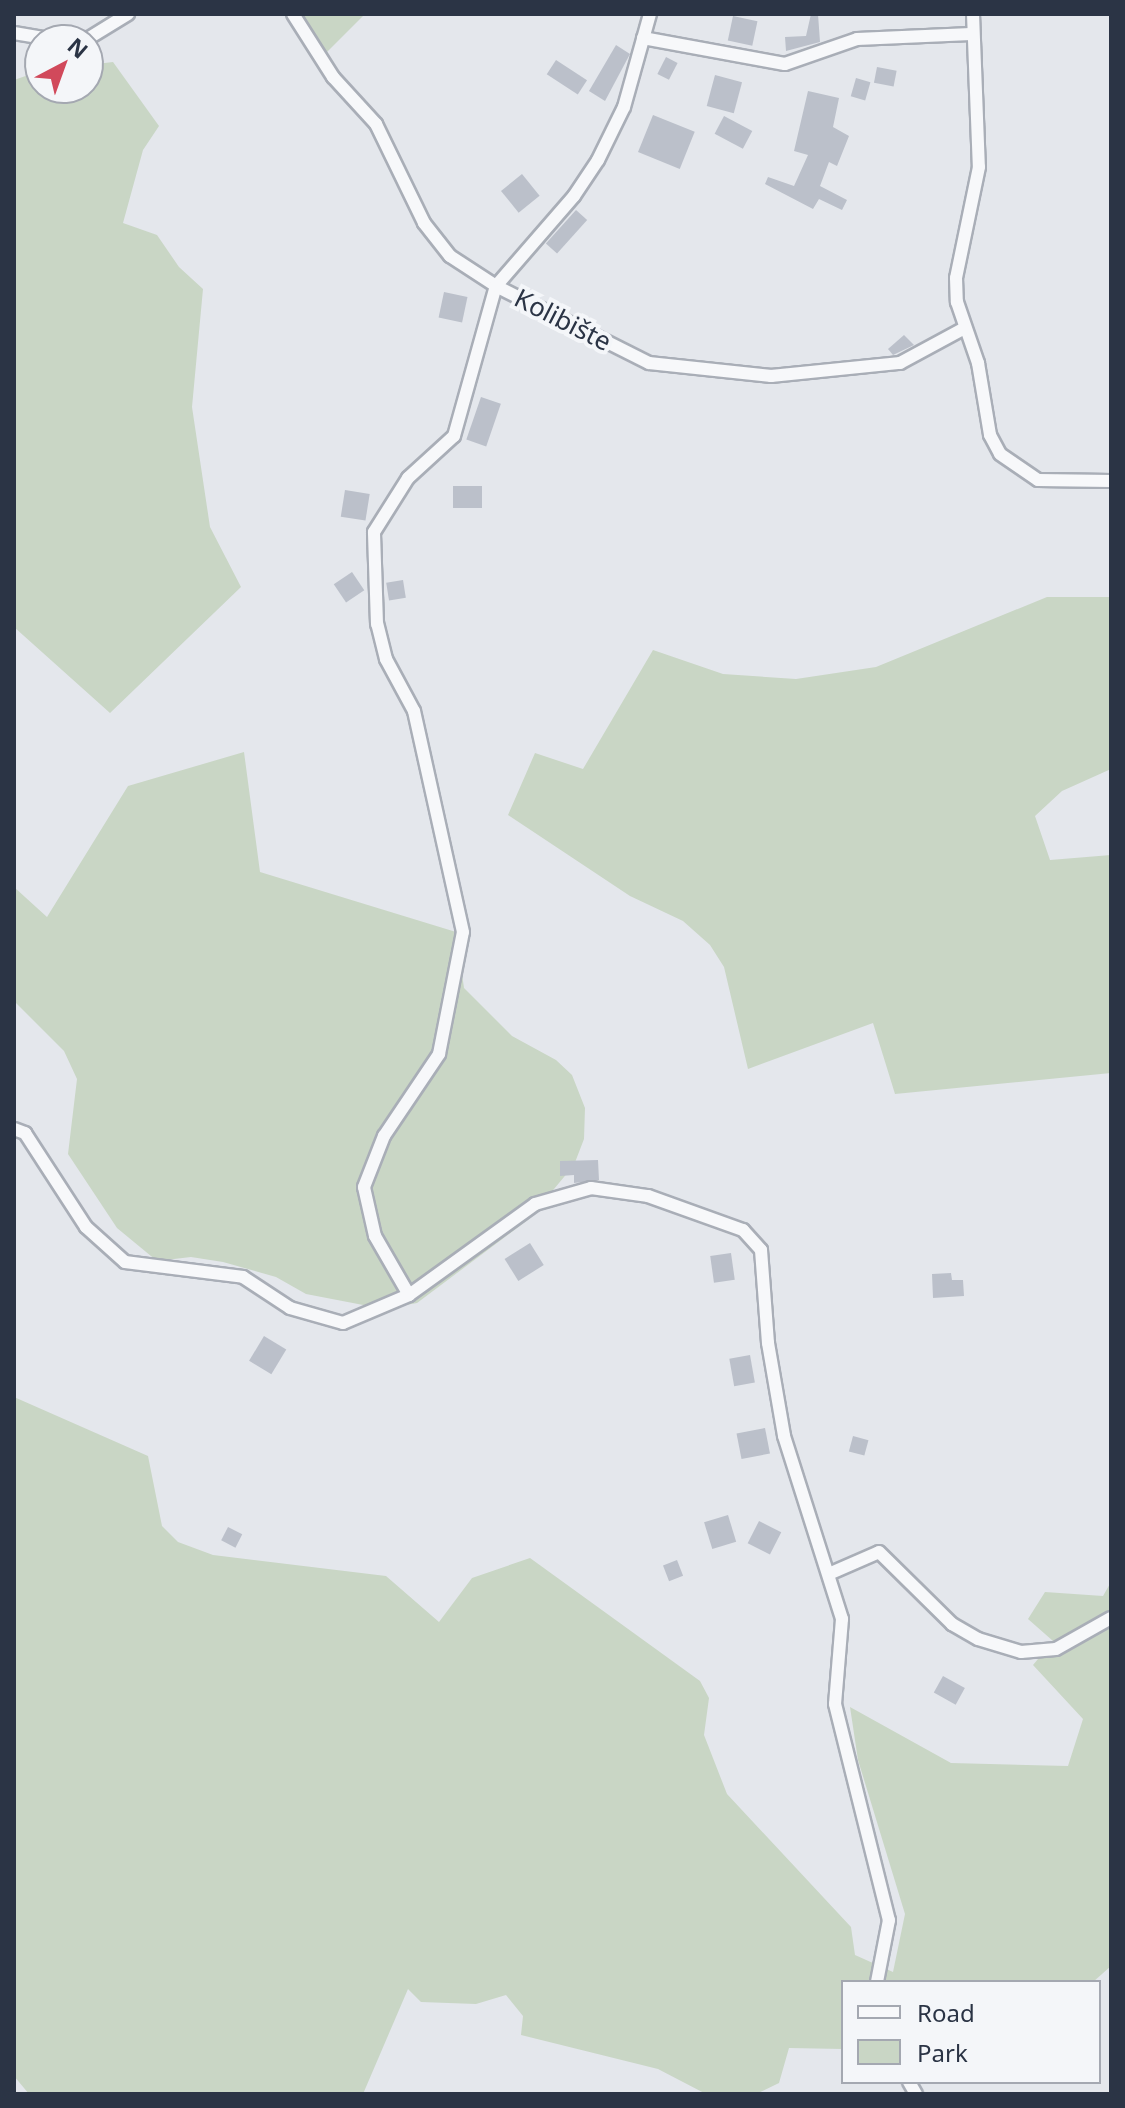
<!DOCTYPE html>
<meta charset="utf-8">
<style>
body{margin:0}
#map{position:relative;width:1125px;height:2108px;overflow:hidden;background:#e4e7ec;font-family:"Noto Sans",sans-serif}
div>[style]{position:absolute}
[style*='--x']{left:calc(var(--x)*1px);top:calc(var(--y)*1px);width:calc(var(--w)*1px);rotate:calc(var(--a)*1deg)}
.green>*{inset:0;background:#c9d6c5}
.building>*{inset:0;background:#bbc0ca;transform-origin:0 0}
.roads{filter:drop-shadow(2px 0 #a9aeb7) drop-shadow(-2px 0 #a9aeb7) drop-shadow(0 2px #a9aeb7) drop-shadow(0 -2px #a9aeb7)}
.minor>*{height:12px;margin:-6px;padding:0 6px;transform-origin:6px;border-radius:6px;background:#f7f8fa}
span{translate:-50% -50%;white-space:nowrap;text-align:center;line-height:1.15;-webkit-text-stroke:8px #f4f6f9;paint-order:stroke}
.street-label{font-size:26px;color:#2b3445}
.frame{position:absolute;inset:0;border:16px solid #2b3445;pointer-events:none}
.legend{position:absolute;left:841px;top:1980px;width:260px;height:104px;box-sizing:border-box;background:#f4f6f9;border:2px solid #a4a8b1;margin:0;padding:10px 14px;list-style:none;font-size:24px;color:#2b3445}
.legend li{display:flex;align-items:center;gap:16px;height:40px}
.legend b{width:40px;border:2px solid #a4a8b1}
.north{position:absolute;left:24px;top:24px;width:80px;height:80px;box-sizing:border-box;background:#f4f6f9;border:2px solid #a4a8b1;border-radius:50%;rotate:41deg;font-size:22px;font-weight:700;line-height:32px;text-align:center;color:#2b3445}
.north::after{content:'';display:block;margin:auto;width:28px;height:36px;background:#d1495b;clip-path:polygon(50% 0,100% 100%,50% 72%,0 100%)}
</style>
<div id="map">
<div class="green">
<i style="clip-path:polygon(296px 14px,365px 14px,324px 55px)"></i>
<i style="clip-path:polygon(113px 62px,159px 126px,143px 150px,123px 223px,157px 235px,179px 267px,203px 289px,192px 407px,210px 527px,241px 587px,110px 713px,14px 627px,14px 80px,40px 71px,40px 88px,88px 88px,88px 65px)"></i>
<i style="clip-path:polygon(1047px 597px,1111px 597px,1111px 769px,1062px 791px,1035px 816px,1050px 860px,1111px 855px,1111px 1073px,895px 1094px,873px 1023px,748px 1069px,724px 967px,710px 945px,683px 921px,630px 896px,508px 815px,535px 753px,583px 769px,653px 650px,723px 674px,796px 679px,876px 667px)"></i>
<i style="clip-path:polygon(244px 752px,260px 872px,456px 932px,464px 988px,512px 1036px,556px 1060px,572px 1075px,585px 1108px,584px 1139px,574px 1165px,529px 1219px,417px 1303px,384px 1309px,306px 1294px,276px 1277px,223px 1262px,191px 1257px,157px 1261px,117px 1228px,68px 1154px,77px 1079px,64px 1051px,14px 1001px,14px 887px,47px 917px,128px 786px)"></i>
<i style="clip-path:polygon(14px 1397px,148px 1456px,162px 1526px,178px 1542px,213px 1555px,386px 1576px,439px 1622px,472px 1578px,530px 1558px,700px 1681px,709px 1698px,704px 1735px,727px 1794px,851px 1927px,855px 1955px,893px 1972px,905px 1914px,858px 1760px,850px 1707px,951px 1763px,1068px 1766px,1083px 1719px,1033px 1665px,1053px 1641px,1028px 1619px,1045px 1592px,1103px 1596px,1111px 1582px,1111px 1966px,1093px 1982px,843px 1982px,843px 2049px,789px 2048px,779px 2083px,756px 2094px,706px 2094px,658px 2069px,521px 2035px,523px 2016px,506px 1995px,476px 2004px,421px 2002px,408px 1989px,363px 2094px,29px 2094px,14px 2076px)"></i>
</div>
<div class="building">
<i style="clip-path:polygon(811px 14px,818px 14px,820px 42px,786px 51px,785px 37px,806px 36px)"></i>
<i style="left:733px;top:16px;width:25px;height:25px;rotate:12deg"></i>
<i style="clip-path:polygon(616px 45px,630px 54px,605px 101px,589px 91px)"></i>
<i style="left:666px;top:57px;width:13px;height:19px;rotate:27deg"></i>
<i style="left:556px;top:60px;width:37px;height:17px;rotate:33deg"></i>
<i style="left:877px;top:67px;width:20px;height:16px;rotate:11deg"></i>
<i style="left:715px;top:75px;width:28px;height:32px;rotate:15deg"></i>
<i style="left:856px;top:78px;width:15px;height:19px;rotate:16deg"></i>
<i style="clip-path:polygon(808px 91px,839px 98px,833px 127px,849px 136px,837px 166px,829px 162px,820px 186px,847px 200px,842px 210px,819px 199px,813px 209px,765px 184px,768px 177px,794px 186px,808px 155px,794px 151px)"></i>
<i style="left:653px;top:115px;width:45px;height:40px;rotate:22deg"></i>
<i style="left:724px;top:116px;width:32px;height:20px;rotate:28deg"></i>
<i style="left:522px;top:174px;width:28px;height:27px;rotate:51deg"></i>
<i style="left:576px;top:210px;width:15px;height:45px;rotate:42deg"></i>
<i style="left:444px;top:292px;width:24px;height:26px;rotate:12deg"></i>
<i style="clip-path:polygon(904px 335px,914px 345px,893px 355px,888px 349px)"></i>
<i style="left:481px;top:397px;width:21px;height:45px;rotate:19deg"></i>
<i style="left:453px;top:486px;width:29px;height:22px"></i>
<i style="left:345px;top:490px;width:25px;height:27px;rotate:9deg"></i>
<i style="left:352px;top:572px;width:22px;height:22px;rotate:56deg"></i>
<i style="left:403px;top:580px;width:18px;height:17px;rotate:81deg"></i>
<i style="clip-path:polygon(598px 1160px,599px 1180px,574px 1183px,574px 1175px,560px 1176px,560px 1161px)"></i>
<i style="left:530px;top:1243px;width:26px;height:30px;rotate:58deg"></i>
<i style="left:731px;top:1253px;width:27px;height:21px;rotate:82deg"></i>
<i style="clip-path:polygon(951px 1273px,952px 1280px,963px 1280px,964px 1296px,933px 1298px,932px 1274px)"></i>
<i style="left:264px;top:1336px;width:26px;height:29px;rotate:31deg"></i>
<i style="left:750px;top:1355px;width:28px;height:21px;rotate:80deg"></i>
<i style="left:765px;top:1428px;width:26px;height:29px;rotate:79deg"></i>
<i style="left:853px;top:1436px;width:16px;height:16px;rotate:15deg"></i>
<i style="left:728px;top:1515px;width:28px;height:25px;rotate:73deg"></i>
<i style="left:759px;top:1521px;width:25px;height:25px;rotate:27deg"></i>
<i style="left:228px;top:1527px;width:16px;height:15px;rotate:27deg"></i>
<i style="left:677px;top:1560px;width:17px;height:15px;rotate:69deg"></i>
<i style="left:943px;top:1676px;width:25px;height:19px;rotate:29deg"></i>
</div>
<div class="roads">
<div class="minor">
<i style="--x:293;--y:14;--w:75;--a:57.6"></i>
<i style="--x:333;--y:77;--w:64;--a:47.5"></i>
<i style="--x:376;--y:124;--w:110;--a:64.1"></i>
<i style="--x:424;--y:223;--w:42;--a:51.8"></i>
<i style="--x:450;--y:256;--w:55;--a:33.1"></i>
<i style="--x:496;--y:286;--w:171;--a:26.7"></i>
<i style="--x:649;--y:363;--w:123;--a:6.1"></i>
<i style="--x:771;--y:376;--w:130;--a:-5.8"></i>
<i style="--x:900;--y:363;--w:72;--a:-28.4"></i>
<i style="--x:973;--y:14;--w:153;--a:87.8"></i>
<i style="--x:979;--y:167;--w:113;--a:101.7"></i>
<i style="--x:956;--y:278;--w:24;--a:88"></i>
<i style="--x:957;--y:302;--w:65;--a:71"></i>
<i style="--x:978;--y:363;--w:73;--a:80.5"></i>
<i style="--x:990;--y:435;--w:21;--a:62"></i>
<i style="--x:1000;--y:454;--w:46;--a:34.4"></i>
<i style="--x:1038;--y:480;--w:73;--a:0.8"></i>
<i style="--x:14;--y:33;--w:43;--a:9.5"></i>
<i style="--x:643;--y:38;--w:144;--a:10.4"></i>
<i style="--x:785;--y:64;--w:76;--a:-19.1"></i>
<i style="--x:857;--y:39;--w:114;--a:-2.5"></i>
<i style="--x:71;--y:40;--w:18;--a:-6"></i>
<i style="--x:89;--y:38;--w:46;--a:-31.6"></i>
<i style="--x:14;--y:1129;--w:12;--a:20"></i>
<i style="--x:25;--y:1133;--w:112;--a:57"></i>
<i style="--x:86;--y:1227;--w:52;--a:41.9"></i>
<i style="--x:125;--y:1262;--w:119;--a:7.2"></i>
<i style="--x:243;--y:1277;--w:56;--a:33.4"></i>
<i style="--x:290;--y:1308;--w:55;--a:15.8"></i>
<i style="--x:343;--y:1323;--w:72;--a:-23"></i>
<i style="--x:409;--y:1295;--w:155;--a:-35.8"></i>
<i style="--x:535;--y:1204;--w:58;--a:-15.9"></i>
<i style="--x:591;--y:1188;--w:58;--a:8"></i>
<i style="--x:648;--y:1196;--w:101;--a:19.7"></i>
<i style="--x:743;--y:1230;--w:27;--a:48"></i>
<i style="--x:761;--y:1250;--w:93;--a:85.7"></i>
<i style="--x:768;--y:1343;--w:94;--a:80.2"></i>
<i style="--x:784;--y:1436;--w:192;--a:72.4"></i>
<i style="--x:842;--y:1619;--w:85;--a:94.7"></i>
<i style="--x:835;--y:1704;--w:223;--a:76"></i>
<i style="--x:889;--y:1920;--w:63;--a:101"></i>
<i style="--x:409;--y:1295;--w:68;--a:-120"></i>
<i style="--x:375;--y:1236;--w:50;--a:-102.7"></i>
<i style="--x:364;--y:1187;--w:55;--a:-68.6"></i>
<i style="--x:384;--y:1136;--w:99;--a:-56.1"></i>
<i style="--x:439;--y:1054;--w:124;--a:-78.9"></i>
<i style="--x:463;--y:932;--w:226;--a:-102.5"></i>
<i style="--x:414;--y:711;--w:59;--a:-118.3"></i>
<i style="--x:386;--y:659;--w:36;--a:-104"></i>
<i style="--x:377;--y:624;--w:92;--a:-91.9"></i>
<i style="--x:374;--y:532;--w:64;--a:-57.8"></i>
<i style="--x:408;--y:478;--w:62;--a:-42.4"></i>
<i style="--x:454;--y:436;--w:156;--a:-74.4"></i>
<i style="--x:496;--y:286;--w:119;--a:-49.1"></i>
<i style="--x:574;--y:196;--w:43;--a:-56.3"></i>
<i style="--x:598;--y:160;--w:59;--a:-63.9"></i>
<i style="--x:624;--y:107;--w:97;--a:-74.4"></i>
<i style="--x:831;--y:1573;--w:52;--a:-23.6"></i>
<i style="--x:879;--y:1552;--w:103;--a:44.6"></i>
<i style="--x:952;--y:1624;--w:30;--a:30"></i>
<i style="--x:978;--y:1639;--w:45;--a:16.8"></i>
<i style="--x:1021;--y:1652;--w:35;--a:-5"></i>
<i style="--x:1056;--y:1649;--w:63;--a:-29.4"></i>
<i style="--x:909;--y:2082;--w:14;--a:60"></i>
</div>
</div>
<div class="street-label">
<span style="left:563px;top:320px;rotate:27deg">Kolibište</span>
</div>
<div class="frame"></div>
<ul class="legend">
<li><b style="height:10px;background:#f7f8fa"></b>Road</li>
<li><b style="height:22px;background:#c9d6c5"></b>Park</li>
</ul>
<div class="north">N</div>
</div>
